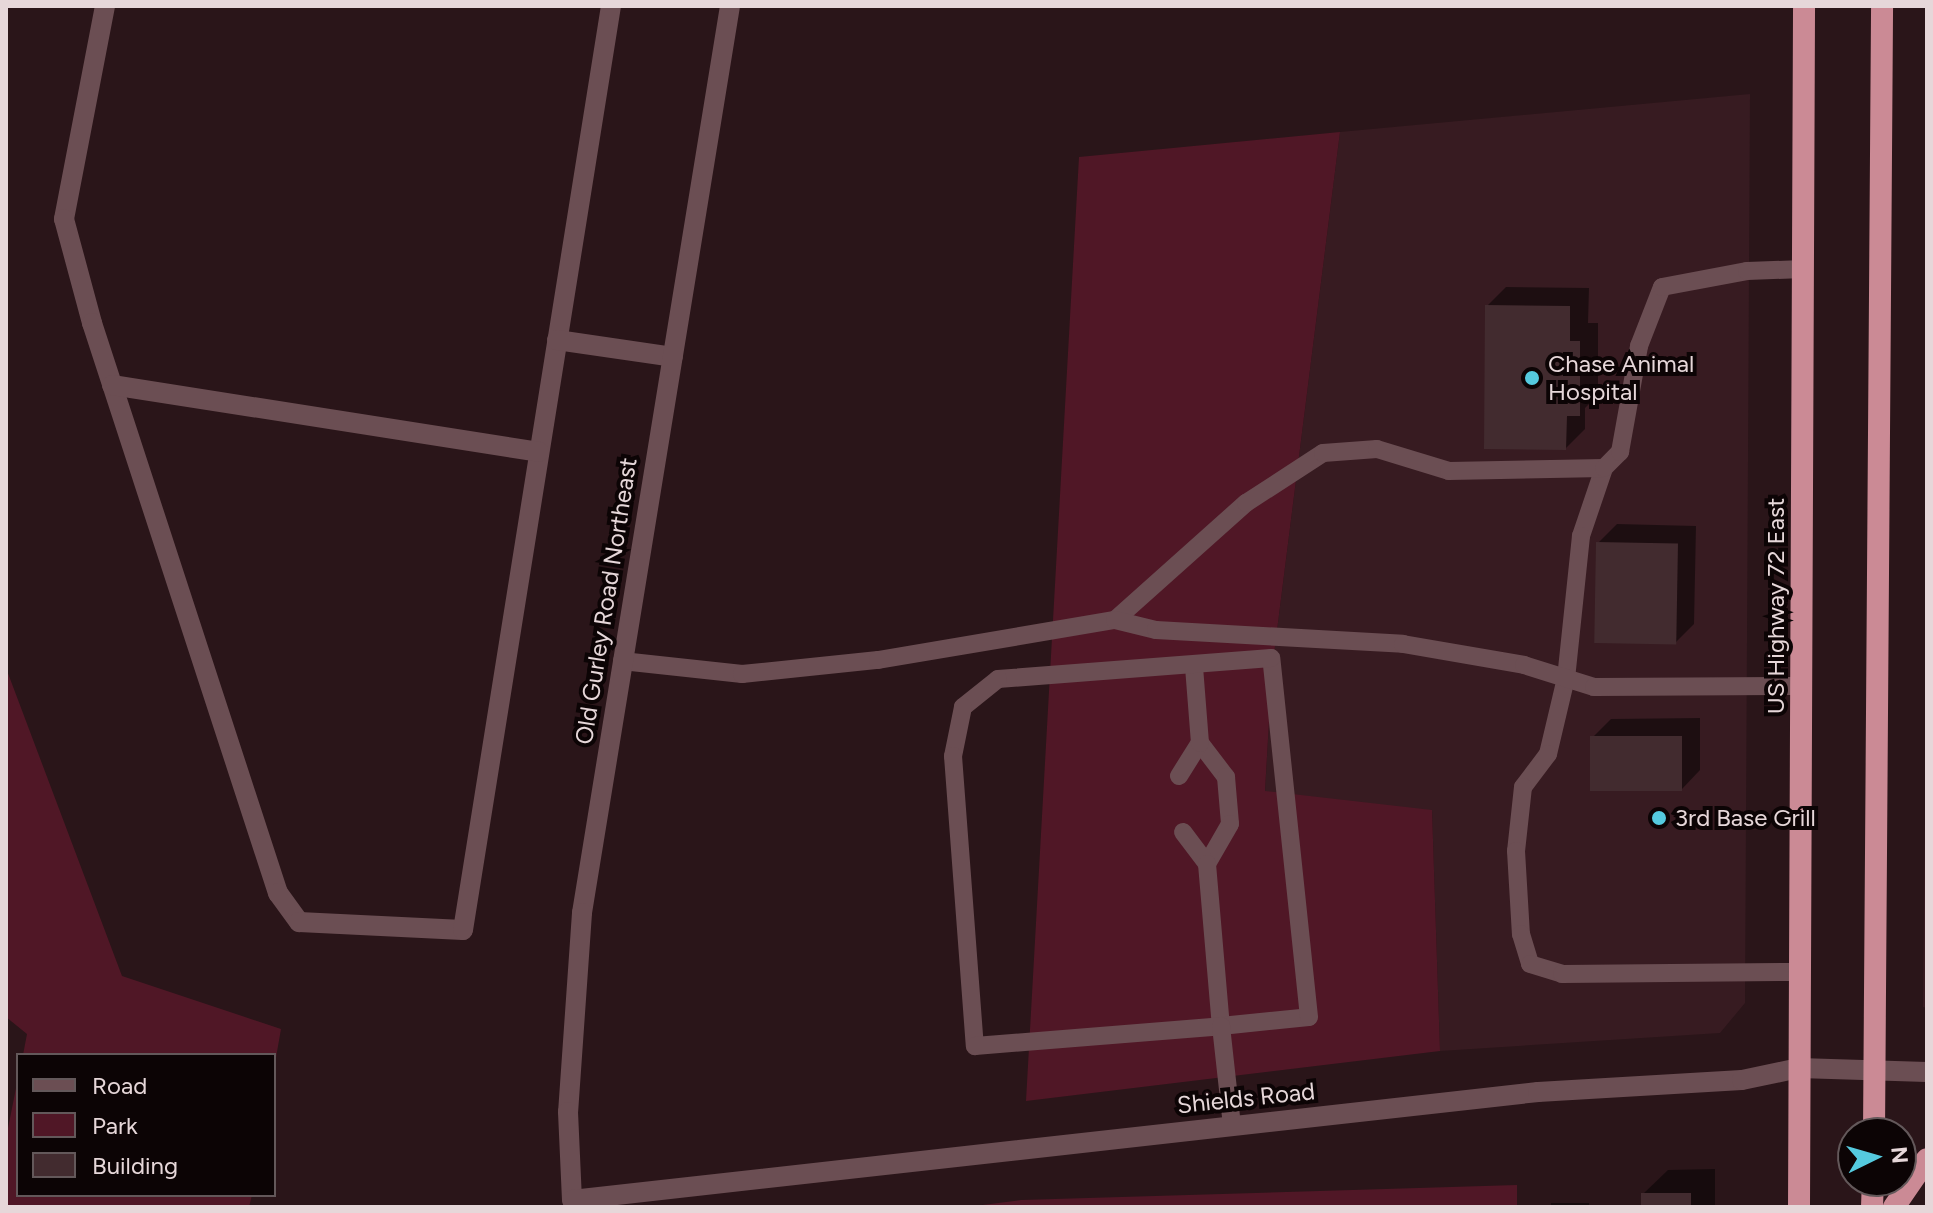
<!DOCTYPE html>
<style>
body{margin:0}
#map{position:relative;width:1933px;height:1213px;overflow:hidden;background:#2a1519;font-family:Figtree,sans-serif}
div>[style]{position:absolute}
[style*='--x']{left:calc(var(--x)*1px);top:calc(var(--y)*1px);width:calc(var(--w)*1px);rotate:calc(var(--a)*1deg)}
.built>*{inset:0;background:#371b21}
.green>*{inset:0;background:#501726}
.shadow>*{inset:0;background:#0007;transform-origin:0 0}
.building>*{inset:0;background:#422b2f;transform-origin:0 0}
.service>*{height:18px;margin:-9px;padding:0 9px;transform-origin:9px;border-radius:9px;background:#6b4e53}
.minor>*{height:20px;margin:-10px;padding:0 10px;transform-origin:10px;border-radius:10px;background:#6b4e53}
.tertiary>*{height:20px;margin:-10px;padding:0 10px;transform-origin:10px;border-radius:10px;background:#6b4e53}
.trunk>*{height:22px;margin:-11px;padding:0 11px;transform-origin:11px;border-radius:11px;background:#cb8a95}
.dots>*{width:22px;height:22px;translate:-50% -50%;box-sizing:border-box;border:4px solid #0c0405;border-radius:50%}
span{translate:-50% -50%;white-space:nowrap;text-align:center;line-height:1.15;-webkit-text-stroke:8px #0c0405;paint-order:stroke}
.poi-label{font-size:24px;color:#e6d7d9}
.left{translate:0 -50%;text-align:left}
.street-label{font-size:24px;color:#e6d7d9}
.frame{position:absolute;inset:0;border:8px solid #e6d7d9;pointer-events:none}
.legend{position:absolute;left:16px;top:1053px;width:260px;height:144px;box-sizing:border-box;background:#0c0405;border:2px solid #63585a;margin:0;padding:10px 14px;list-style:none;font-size:24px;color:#e6d7d9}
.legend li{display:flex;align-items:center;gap:16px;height:40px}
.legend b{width:40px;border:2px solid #63585a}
.north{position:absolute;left:1837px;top:1117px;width:80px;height:80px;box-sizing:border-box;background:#0c0405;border:2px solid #63585a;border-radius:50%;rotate:85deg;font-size:22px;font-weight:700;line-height:32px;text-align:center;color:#e6d7d9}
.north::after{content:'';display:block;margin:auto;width:28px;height:36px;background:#55cadf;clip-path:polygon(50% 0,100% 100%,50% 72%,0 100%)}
</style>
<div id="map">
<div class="built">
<i style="clip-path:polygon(1750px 94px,1745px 1003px,1720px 1033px,1440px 1051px,1432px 811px,1265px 792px,1272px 670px,1340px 132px)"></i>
<i style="clip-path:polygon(1927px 628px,1927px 1008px,1923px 1007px)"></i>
</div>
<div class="green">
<i style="clip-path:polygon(1340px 132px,1272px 670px,1265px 791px,1432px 810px,1440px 1051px,1026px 1101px,1079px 157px)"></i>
<i style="clip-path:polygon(6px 668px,122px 976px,281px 1029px,274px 1069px,274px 1055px,23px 1055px,27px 1034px,6px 1017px)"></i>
<i style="clip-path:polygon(18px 1078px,18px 1195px,252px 1195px,249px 1207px,6px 1207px,6px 1138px)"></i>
<i style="clip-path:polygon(1517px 1185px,1517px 1207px,967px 1207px,1021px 1200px)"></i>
</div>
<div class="shadow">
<i style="clip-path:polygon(1506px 287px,1589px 288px,1588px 323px,1598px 323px,1598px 395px,1585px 408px,1585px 429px,1566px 448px,1487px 306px)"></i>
<i style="clip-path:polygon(1617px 524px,1696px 526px,1694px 624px,1675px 643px,1598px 543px)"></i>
<i style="clip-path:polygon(1700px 718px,1700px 770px,1682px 789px,1592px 738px,1611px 719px)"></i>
<i style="clip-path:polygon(1715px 1169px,1715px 1207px,1643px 1207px,1643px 1194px,1668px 1170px)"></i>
<i style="left:1551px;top:1203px;width:38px;height:6px"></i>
</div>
<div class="building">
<i style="clip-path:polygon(1485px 305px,1570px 306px,1570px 341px,1580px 341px,1580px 416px,1567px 416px,1566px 450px,1484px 449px)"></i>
<i style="left:1596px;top:542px;width:82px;height:101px;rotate:1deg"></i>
<i style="left:1682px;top:736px;width:55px;height:92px;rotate:90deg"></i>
<i style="left:1691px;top:1193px;width:14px;height:50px;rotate:90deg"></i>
</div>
<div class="service">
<i style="--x:1604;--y:468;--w:72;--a:108.7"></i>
<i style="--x:1581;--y:536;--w:143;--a:96"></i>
<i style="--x:1566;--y:678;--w:78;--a:103.3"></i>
<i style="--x:1548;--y:754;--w:41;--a:127.1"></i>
<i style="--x:1523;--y:787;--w:64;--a:96.2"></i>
<i style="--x:1516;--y:851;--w:83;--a:86.6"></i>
<i style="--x:1521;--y:934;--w:31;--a:73"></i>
<i style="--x:1530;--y:964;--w:34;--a:17"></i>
<i style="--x:1562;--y:974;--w:238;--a:-0.5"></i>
<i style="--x:1115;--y:620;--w:176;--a:-41.8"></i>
<i style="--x:1246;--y:503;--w:92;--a:-33"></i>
<i style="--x:1323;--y:453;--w:54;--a:-4.2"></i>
<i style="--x:1377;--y:449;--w:75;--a:17"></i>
<i style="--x:1449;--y:471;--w:155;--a:-1.1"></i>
<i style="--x:1604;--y:468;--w:23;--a:-45"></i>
<i style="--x:1620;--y:452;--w:108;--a:-79.8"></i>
<i style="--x:1639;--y:346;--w:63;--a:-68.7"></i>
<i style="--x:1662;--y:287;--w:86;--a:-10.7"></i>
<i style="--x:1747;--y:271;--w:56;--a:-2"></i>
<i style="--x:622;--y:661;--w:121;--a:6.2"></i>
<i style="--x:742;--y:674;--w:137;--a:-5.9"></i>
<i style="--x:878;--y:660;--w:240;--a:-9.6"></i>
<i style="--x:1115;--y:620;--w:42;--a:13.7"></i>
<i style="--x:1156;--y:630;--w:247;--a:3.2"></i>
<i style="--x:1403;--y:644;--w:123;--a:9.8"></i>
<i style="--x:1524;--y:665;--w:73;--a:17.4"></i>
<i style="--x:1594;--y:687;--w:208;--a:-0.3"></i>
<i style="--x:1200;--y:743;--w:43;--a:52.6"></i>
<i style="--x:1226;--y:777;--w:47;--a:85.1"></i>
<i style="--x:1230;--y:824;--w:46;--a:119.9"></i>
<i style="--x:1179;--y:776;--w:39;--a:-58"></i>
<i style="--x:1200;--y:743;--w:76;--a:-94.5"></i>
<i style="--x:1183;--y:832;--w:40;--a:53"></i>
<i style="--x:1207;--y:864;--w:163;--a:85.1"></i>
<i style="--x:1221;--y:1026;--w:88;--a:-5.8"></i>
<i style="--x:1309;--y:1017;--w:361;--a:-96"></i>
<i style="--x:1271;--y:658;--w:274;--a:175.6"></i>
<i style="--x:998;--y:679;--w:45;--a:141.3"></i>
<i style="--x:963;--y:707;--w:50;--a:101.5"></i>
<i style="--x:953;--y:756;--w:291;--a:85.7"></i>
<i style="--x:975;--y:1046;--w:247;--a:-4.6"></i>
<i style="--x:1221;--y:1026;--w:100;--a:83.7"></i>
</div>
<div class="minor">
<i style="--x:105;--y:6;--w:217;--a:100.9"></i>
<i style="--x:64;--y:219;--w:108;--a:74.9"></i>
<i style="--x:92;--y:323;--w:600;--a:71.93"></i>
<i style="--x:278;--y:893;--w:36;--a:54"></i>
<i style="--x:299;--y:922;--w:164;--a:2.8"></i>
<i style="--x:463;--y:930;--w:936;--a:-80.9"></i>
<i style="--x:557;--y:340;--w:117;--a:8.3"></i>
<i style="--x:112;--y:385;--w:432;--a:8.9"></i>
</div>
<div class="tertiary">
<i style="--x:730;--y:6;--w:919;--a:99.27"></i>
<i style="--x:582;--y:913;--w:199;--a:94"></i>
<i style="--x:568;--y:1112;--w:88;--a:87.4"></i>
<i style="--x:572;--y:1200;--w:972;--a:-6.38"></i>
<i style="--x:1538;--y:1092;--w:204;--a:-3.4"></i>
<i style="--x:1742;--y:1080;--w:58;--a:-11.9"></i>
<i style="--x:1799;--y:1068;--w:128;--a:1.8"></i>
</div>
<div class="trunk">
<i style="--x:1874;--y:1133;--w:1127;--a:-89.59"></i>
<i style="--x:1799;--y:1207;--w:1201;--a:-89.76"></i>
<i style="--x:1872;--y:1207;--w:26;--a:-88"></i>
<i style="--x:1894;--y:1207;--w:58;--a:-55.5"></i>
</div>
<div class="dots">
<i style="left:1532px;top:378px;background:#55cadf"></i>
<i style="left:1659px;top:818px;background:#55cadf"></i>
</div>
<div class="poi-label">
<span class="left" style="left:1548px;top:378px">Chase Animal<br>Hospital</span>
<span class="left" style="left:1675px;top:818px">3rd Base Grill</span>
</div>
<div class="street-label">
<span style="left:606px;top:601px;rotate:-81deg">Old Gurley Road Northeast</span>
<span style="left:1776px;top:606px;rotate:-90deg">US Highway 72 East</span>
<span style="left:1246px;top:1098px;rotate:-6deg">Shields Road</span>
</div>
<div class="frame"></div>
<ul class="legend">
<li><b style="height:10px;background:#6b4e53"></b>Road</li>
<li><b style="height:22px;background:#501726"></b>Park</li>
<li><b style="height:22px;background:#422b2f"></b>Building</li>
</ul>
<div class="north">N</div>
</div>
